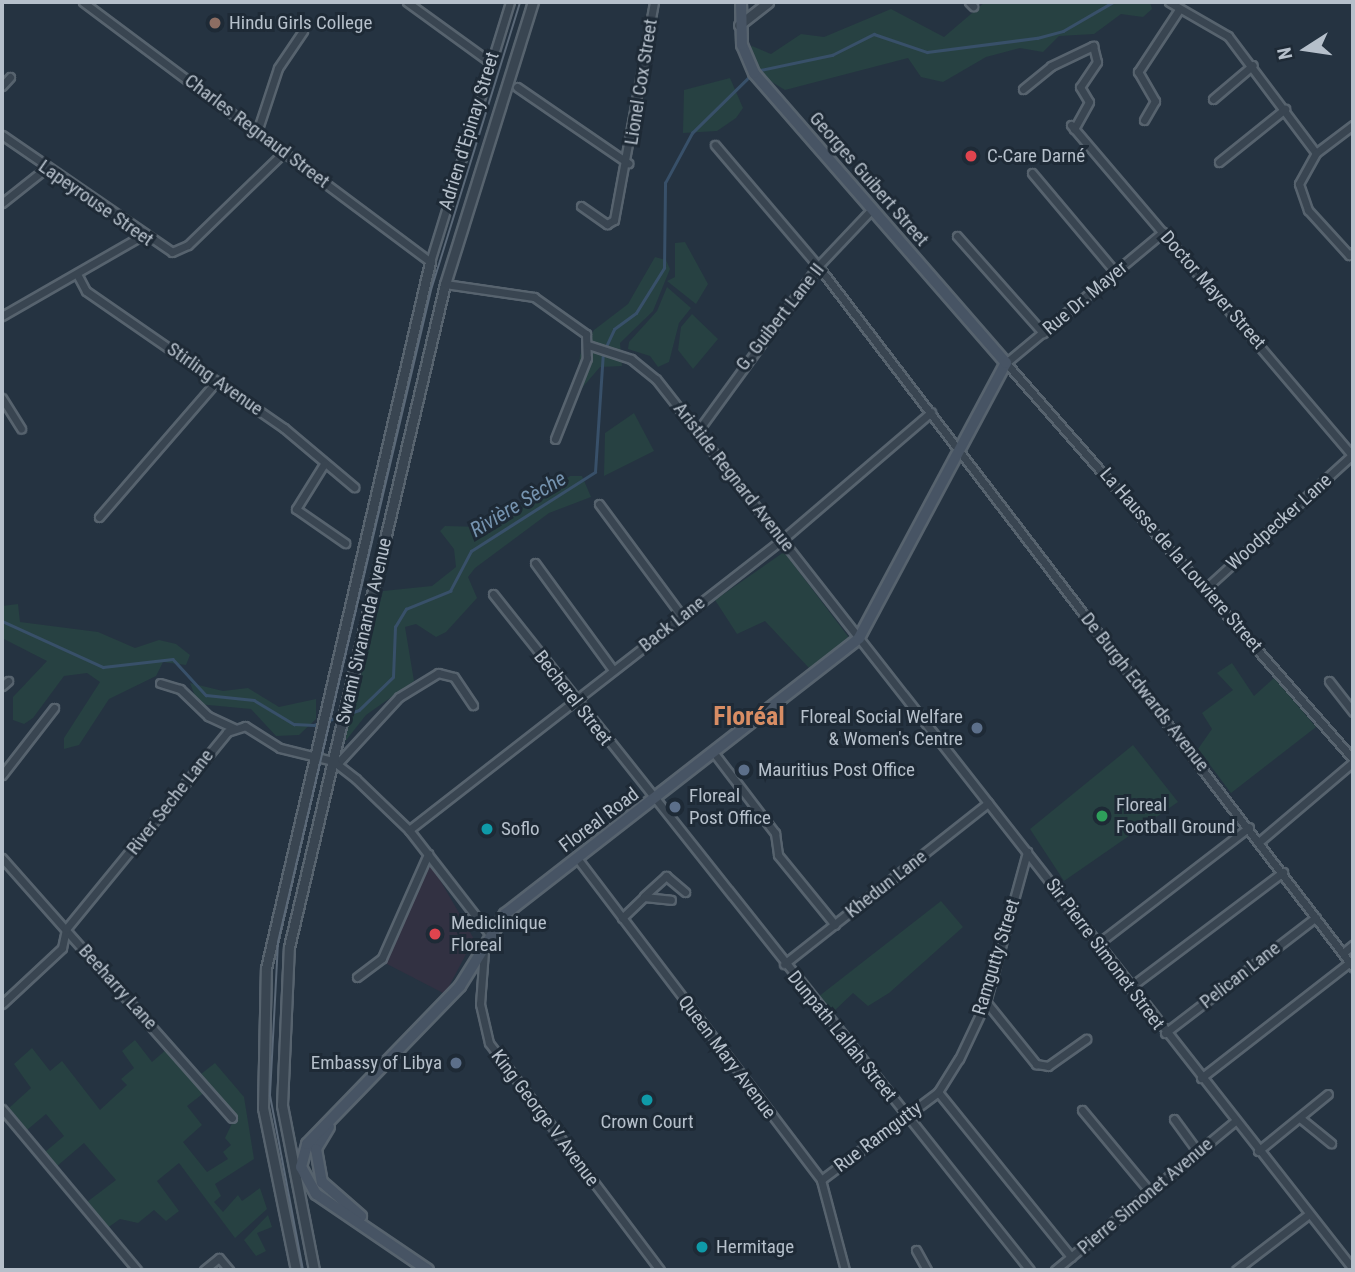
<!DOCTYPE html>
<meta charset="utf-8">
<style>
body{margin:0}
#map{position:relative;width:1355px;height:1272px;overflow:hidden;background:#253341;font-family:"Roboto Condensed",sans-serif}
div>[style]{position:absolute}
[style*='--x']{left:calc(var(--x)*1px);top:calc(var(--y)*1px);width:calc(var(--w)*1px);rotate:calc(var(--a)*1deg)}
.medical>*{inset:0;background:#323142}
.green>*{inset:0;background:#274142}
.stream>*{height:2.5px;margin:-1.25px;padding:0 1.25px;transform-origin:1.25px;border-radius:1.25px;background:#385069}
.roads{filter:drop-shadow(2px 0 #57636e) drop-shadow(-2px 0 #57636e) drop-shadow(0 2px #57636e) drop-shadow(0 -2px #57636e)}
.minor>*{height:7px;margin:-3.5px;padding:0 3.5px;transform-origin:3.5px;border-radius:3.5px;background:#394551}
.tertiary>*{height:9px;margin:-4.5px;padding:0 4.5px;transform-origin:4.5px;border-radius:4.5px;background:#394551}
.secondary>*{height:10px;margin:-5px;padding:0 5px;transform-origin:5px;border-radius:5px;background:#475464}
.tram>*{height:2px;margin:-1px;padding:0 1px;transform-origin:1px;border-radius:1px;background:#5b6978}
.dots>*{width:19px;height:19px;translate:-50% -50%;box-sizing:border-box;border:4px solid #1e2a36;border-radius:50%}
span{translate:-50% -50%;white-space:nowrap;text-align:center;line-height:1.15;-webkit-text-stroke:6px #1e2a36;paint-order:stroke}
.poi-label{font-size:19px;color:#b6c0cb}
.left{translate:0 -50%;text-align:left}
.right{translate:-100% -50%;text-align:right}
.street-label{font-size:19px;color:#b6c0cb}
.water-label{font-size:21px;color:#7593af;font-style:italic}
.district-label{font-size:26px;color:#d88d64;font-weight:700}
.frame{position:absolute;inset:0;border:4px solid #b6c0cb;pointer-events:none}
.north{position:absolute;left:1271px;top:14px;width:70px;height:70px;-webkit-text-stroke:5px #1e2a36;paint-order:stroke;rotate:258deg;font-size:19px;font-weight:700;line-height:28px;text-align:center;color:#b6c0cb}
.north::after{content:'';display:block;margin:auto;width:24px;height:32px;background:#b6c0cb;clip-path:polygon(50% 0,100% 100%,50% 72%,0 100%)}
</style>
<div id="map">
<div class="medical">
<i style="clip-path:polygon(432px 866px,474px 939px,445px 994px,385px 963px,423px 871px)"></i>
</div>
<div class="green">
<i style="clip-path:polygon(985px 2px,1150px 2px,1152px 9px,1143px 17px,1121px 14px,1094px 34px,1059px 36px,1043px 52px,1020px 48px,986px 57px,943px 82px,921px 77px,908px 58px,785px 90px,754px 71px,746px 50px,752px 46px,771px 54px,801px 34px,824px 37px,891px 9px,944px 37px)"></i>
<i style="clip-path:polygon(730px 78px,743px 108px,736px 118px,717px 131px,683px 133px,684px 90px)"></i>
<i style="clip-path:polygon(685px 242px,708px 284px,696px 304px,667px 281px,675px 277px,675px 243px)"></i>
<i style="clip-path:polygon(655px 257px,666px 260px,670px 269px,653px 311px,620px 343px,622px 366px,600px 367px,582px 388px,577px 386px,580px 355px,594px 330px,628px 304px)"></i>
<i style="clip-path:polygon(667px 287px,691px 308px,679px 323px,669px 362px,658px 367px,650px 356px,628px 349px,629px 342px,657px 311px)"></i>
<i style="clip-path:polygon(692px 314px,718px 339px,693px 369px,678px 350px,681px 327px)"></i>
<i style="clip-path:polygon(634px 413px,654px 451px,604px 476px,605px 433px)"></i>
<i style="clip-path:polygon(570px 476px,582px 476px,591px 497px,549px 513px,475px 568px,468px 577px,477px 598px,446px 632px,436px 637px,416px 624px,405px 627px,414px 681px,366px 715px,343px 744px,383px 591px,432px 586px,456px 567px,454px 549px,440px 531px,445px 526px,482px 527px,510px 505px,534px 501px)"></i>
<i style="clip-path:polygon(784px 552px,850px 639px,809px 668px,765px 621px,737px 634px,715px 600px)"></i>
<i style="clip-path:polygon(18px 604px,20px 622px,98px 632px,135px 648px,159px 640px,176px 644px,190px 655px,186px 665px,163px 662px,156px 676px,109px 699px,79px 745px,64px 749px,64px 738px,100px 682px,87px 673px,64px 676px,33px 718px,24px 724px,13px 720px,13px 697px,47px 661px,2px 638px,2px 606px)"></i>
<i style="clip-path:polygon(1232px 663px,1254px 696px,1274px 678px,1316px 727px,1231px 793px,1198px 749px,1212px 729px,1202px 713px,1233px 690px,1217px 673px)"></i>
<i style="clip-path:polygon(190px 683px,223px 691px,248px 688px,279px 707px,316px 699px,316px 719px,299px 735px,276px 736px,251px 709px,198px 704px)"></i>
<i style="clip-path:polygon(1133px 745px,1178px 802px,1064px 881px,1030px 829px)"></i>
<i style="clip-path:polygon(941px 901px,963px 927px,889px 993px,868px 1006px,853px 993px,831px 1014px,818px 997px)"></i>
<i style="clip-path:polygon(135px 1040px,152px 1062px,168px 1048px,205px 1092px,187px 1106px,202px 1125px,183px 1142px,207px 1172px,228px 1159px,223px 1152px,231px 1145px,225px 1138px,235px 1117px,201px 1074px,215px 1063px,244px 1097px,254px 1159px,215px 1184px,221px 1196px,214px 1202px,223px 1212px,238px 1195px,242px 1201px,260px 1188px,267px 1209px,235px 1238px,179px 1163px,157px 1181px,179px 1211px,166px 1221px,154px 1210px,138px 1223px,120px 1219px,106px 1229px,87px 1202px,116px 1180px,84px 1143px,56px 1167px,45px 1152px,64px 1136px,46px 1114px,27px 1130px,9px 1108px,31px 1088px,14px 1064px,32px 1048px,50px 1071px,62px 1061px,100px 1110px,127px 1085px,121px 1079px,134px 1068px,122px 1051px)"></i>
<i style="clip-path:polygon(268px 1215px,272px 1227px,257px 1233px,266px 1251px,256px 1256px,244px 1240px)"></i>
</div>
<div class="stream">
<i style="--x:756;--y:71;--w:78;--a:-11.9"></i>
<i style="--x:832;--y:55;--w:47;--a:-26.6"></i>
<i style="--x:874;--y:34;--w:56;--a:18.8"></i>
<i style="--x:927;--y:52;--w:111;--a:-7.3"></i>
<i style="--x:1037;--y:38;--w:27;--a:-15"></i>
<i style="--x:1063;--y:31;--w:58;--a:-30.1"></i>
<i style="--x:2;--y:621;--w:111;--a:24.5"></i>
<i style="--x:103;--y:667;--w:70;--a:-6.5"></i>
<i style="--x:173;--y:659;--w:49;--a:47.5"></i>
<i style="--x:206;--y:695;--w:48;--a:5.9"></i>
<i style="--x:254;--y:700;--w:47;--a:31"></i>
<i style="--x:294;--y:724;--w:20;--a:3"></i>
<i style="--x:314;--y:725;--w:47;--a:-18.4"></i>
<i style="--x:359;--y:710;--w:47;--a:-44.1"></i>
<i style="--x:393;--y:677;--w:50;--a:-87.7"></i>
<i style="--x:395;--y:627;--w:21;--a:-59"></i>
<i style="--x:406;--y:609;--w:48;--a:-22.2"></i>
<i style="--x:450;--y:591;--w:45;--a:-62.3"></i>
<i style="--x:471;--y:551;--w:147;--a:-32.5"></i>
<i style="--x:595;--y:472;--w:119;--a:-86.2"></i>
<i style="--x:603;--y:353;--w:26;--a:-65"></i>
<i style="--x:614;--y:329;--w:27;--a:-36"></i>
<i style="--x:636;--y:313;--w:53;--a:-58.1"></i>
<i style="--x:664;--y:268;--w:85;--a:-89.3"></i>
<i style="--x:665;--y:183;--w:57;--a:-61.6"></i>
<i style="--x:692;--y:133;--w:83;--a:-44.5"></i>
</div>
<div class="roads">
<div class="minor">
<i style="--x:83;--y:2;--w:434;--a:36.8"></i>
<i style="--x:430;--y:262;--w:272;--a:-72.9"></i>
<i style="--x:407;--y:2;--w:102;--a:35.9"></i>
<i style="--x:969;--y:2;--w:6;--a:45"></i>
<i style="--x:1169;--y:2;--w:68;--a:30"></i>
<i style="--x:1228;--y:36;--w:146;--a:53.1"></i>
<i style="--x:2;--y:86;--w:12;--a:-48"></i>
<i style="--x:517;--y:87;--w:135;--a:34.4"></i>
<i style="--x:1023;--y:89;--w:36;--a:-39"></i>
<i style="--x:1051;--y:66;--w:47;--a:-25.5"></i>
<i style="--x:1093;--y:46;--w:16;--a:76"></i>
<i style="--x:1097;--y:62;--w:30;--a:124"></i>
<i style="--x:1080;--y:87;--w:17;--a:59"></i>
<i style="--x:1089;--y:102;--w:31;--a:119"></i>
<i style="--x:1213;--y:99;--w:52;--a:-40.4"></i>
<i style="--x:1144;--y:120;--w:22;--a:-60"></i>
<i style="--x:1155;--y:101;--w:34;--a:-120"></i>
<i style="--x:1138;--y:72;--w:73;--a:-56.7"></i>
<i style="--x:1071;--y:125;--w:435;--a:49.6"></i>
<i style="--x:1353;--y:125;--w:46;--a:142.9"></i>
<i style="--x:1316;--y:153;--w:35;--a:119"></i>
<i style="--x:1299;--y:184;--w:28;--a:71"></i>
<i style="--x:1308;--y:210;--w:61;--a:47.7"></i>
<i style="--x:1349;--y:255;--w:5;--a:-37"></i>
<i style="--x:257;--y:132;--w:67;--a:-71.8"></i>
<i style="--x:278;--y:68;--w:45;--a:-56"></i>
<i style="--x:2;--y:135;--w:206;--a:34.5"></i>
<i style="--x:172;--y:252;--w:17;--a:-24"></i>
<i style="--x:188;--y:245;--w:134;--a:-44.1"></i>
<i style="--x:715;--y:145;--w:159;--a:49.6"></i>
<i style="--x:818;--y:266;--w:882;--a:52.65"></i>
<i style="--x:1219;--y:162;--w:85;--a:-38.8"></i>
<i style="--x:1032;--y:173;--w:131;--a:50"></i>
<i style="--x:2;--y:203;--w:56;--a:-38.5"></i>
<i style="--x:581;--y:206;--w:32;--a:35"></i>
<i style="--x:607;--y:224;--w:8;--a:-30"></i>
<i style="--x:614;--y:220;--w:222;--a:-79.6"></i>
<i style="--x:1163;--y:232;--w:204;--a:140.2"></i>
<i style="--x:1006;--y:363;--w:527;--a:48.77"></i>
<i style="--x:957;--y:236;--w:130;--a:48.4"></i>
<i style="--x:77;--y:274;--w:19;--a:62"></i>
<i style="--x:86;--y:291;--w:241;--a:34.7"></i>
<i style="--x:284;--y:428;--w:92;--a:40.1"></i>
<i style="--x:445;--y:284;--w:90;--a:8.3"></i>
<i style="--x:534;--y:297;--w:64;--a:35.4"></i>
<i style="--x:586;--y:334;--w:24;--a:88"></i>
<i style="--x:587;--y:358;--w:87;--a:111.6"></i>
<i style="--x:2;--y:316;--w:160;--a:-29.9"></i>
<i style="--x:588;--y:345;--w:45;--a:18"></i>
<i style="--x:631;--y:359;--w:32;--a:39"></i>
<i style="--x:656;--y:379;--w:1130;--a:51.93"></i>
<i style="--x:2;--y:398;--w:36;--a:58"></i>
<i style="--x:697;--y:432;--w:205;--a:-53.9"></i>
<i style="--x:818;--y:266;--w:79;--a:-46.5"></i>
<i style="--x:324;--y:464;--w:53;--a:121.9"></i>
<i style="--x:296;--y:509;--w:60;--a:34.8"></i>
<i style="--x:599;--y:504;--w:139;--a:53.5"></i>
<i style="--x:99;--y:517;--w:180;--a:-49.1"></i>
<i style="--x:535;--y:563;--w:132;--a:53.9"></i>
<i style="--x:1206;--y:588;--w:197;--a:-42.3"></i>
<i style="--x:493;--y:594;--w:863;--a:51.54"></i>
<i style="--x:1329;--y:681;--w:39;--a:52"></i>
<i style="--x:160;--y:683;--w:21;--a:17"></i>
<i style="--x:180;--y:689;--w:39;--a:44"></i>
<i style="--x:208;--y:716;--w:29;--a:25"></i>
<i style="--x:2;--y:686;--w:8;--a:-40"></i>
<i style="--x:714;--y:753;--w:101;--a:52.7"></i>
<i style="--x:775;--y:833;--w:22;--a:82"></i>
<i style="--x:778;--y:855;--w:90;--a:50.8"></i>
<i style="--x:337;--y:764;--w:91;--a:-47.2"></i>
<i style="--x:399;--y:697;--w:46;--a:-31.6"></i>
<i style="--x:438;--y:673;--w:16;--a:14"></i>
<i style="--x:454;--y:677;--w:34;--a:56"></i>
<i style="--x:2;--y:775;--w:85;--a:-52.2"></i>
<i style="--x:409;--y:830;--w:474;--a:-37.9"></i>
<i style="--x:783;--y:539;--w:195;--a:-40.6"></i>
<i style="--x:1260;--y:841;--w:122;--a:-40.3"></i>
<i style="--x:2;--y:858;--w:347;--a:48.5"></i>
<i style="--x:577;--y:858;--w:404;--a:52.8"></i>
<i style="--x:821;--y:1180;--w:93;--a:75.1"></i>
<i style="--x:644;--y:896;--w:30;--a:-42"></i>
<i style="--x:666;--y:876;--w:25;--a:40"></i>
<i style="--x:622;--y:918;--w:30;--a:-44"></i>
<i style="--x:644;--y:897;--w:27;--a:6"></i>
<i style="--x:1096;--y:945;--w:193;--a:-37.6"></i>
<i style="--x:484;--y:951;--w:53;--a:94.3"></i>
<i style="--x:480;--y:1004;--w:40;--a:77"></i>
<i style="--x:489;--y:1043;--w:284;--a:53"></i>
<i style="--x:1343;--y:953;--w:13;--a:-39"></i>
<i style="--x:784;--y:964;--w:260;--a:-38.3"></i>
<i style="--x:357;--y:977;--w:31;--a:-37"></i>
<i style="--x:382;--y:958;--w:114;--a:-66.1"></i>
<i style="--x:1129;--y:988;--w:193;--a:-37"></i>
<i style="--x:986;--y:1002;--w:80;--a:51.1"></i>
<i style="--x:1036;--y:1064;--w:12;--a:9"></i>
<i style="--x:1048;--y:1066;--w:47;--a:-35.4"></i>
<i style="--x:2;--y:1004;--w:82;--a:-43"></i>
<i style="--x:62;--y:948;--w:19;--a:-78"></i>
<i style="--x:66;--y:929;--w:254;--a:-50.7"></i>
<i style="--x:227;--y:732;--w:19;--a:-18"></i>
<i style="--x:245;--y:726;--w:41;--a:32.2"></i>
<i style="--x:280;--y:748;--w:55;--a:13.8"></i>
<i style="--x:333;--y:761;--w:29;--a:38"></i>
<i style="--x:356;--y:779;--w:74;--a:43.9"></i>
<i style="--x:409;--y:830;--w:130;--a:52.2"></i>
<i style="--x:1165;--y:1033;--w:190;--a:-37.5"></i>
<i style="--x:1201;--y:1078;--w:189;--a:-37.9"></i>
<i style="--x:938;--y:1092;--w:212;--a:51.1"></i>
<i style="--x:2;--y:1109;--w:210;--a:50"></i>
<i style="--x:1082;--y:1110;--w:107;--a:50.3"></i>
<i style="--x:1300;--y:1118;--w:40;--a:39"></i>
<i style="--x:1174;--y:1119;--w:41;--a:54"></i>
<i style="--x:1258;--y:1151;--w:90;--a:-39.2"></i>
<i style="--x:821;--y:1180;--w:146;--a:-36.9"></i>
<i style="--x:938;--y:1092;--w:39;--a:-58"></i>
<i style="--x:959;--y:1059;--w:63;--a:-64.7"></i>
<i style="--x:986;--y:1002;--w:156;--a:-74.7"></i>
<i style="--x:916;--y:1250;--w:23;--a:61"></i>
<i style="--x:204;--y:1270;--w:19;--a:-39"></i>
<i style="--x:219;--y:1258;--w:16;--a:50"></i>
<i style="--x:1055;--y:1270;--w:234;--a:-39.6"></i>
<i style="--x:1236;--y:1270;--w:92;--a:-37.5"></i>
</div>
<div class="tertiary">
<i style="--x:739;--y:25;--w:37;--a:-38"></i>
<i style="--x:296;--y:1270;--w:165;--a:-101.5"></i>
<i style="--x:263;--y:1108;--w:140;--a:-88.8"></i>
<i style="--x:266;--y:968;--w:725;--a:-76.92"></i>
<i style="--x:314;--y:1270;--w:168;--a:-101"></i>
<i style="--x:282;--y:1105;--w:158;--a:-87.5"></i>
<i style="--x:289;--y:947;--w:681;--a:-76.76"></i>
<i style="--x:445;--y:284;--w:295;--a:-72.7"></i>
</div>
<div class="secondary">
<i style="--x:329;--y:1127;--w:26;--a:121"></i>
<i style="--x:316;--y:1149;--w:34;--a:80"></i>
<i style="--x:322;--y:1182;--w:52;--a:41.1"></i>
<i style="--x:428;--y:1270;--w:135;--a:-145.8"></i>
<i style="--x:316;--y:1194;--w:31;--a:-119"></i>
<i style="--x:301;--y:1167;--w:24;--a:-75"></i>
<i style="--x:307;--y:1144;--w:220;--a:-45.9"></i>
<i style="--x:460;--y:986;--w:85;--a:-58"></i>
<i style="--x:505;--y:914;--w:449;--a:-37.9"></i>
<i style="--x:859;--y:638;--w:312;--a:-61.9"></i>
<i style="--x:1006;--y:363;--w:384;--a:-131"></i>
<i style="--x:754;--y:73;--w:30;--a:-113"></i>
<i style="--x:742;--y:45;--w:43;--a:-91.3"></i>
</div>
</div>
<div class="tram">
<i style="--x:303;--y:1270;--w:178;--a:-100.7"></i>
<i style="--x:270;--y:1095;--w:153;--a:-87"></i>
<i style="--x:278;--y:942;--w:670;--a:-76.79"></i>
<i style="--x:431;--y:290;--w:301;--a:-72.8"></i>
</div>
<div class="dots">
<i style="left:215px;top:23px;background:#8d6e63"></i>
<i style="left:971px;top:156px;background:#e0444e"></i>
<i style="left:977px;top:728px;background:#5c6f8a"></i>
<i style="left:744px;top:770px;background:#5c6f8a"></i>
<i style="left:675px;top:807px;background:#5c6f8a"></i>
<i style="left:1102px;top:816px;background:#2e9e5b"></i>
<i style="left:487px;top:829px;background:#0f9aa8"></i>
<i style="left:435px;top:934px;background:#e0444e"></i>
<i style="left:456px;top:1063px;background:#5c6f8a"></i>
<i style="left:647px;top:1100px;background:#0f9aa8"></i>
<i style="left:702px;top:1247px;background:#0f9aa8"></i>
</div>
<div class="poi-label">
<span class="left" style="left:229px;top:23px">Hindu Girls College</span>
<span class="left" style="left:987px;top:156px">C-Care Darné</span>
<span class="right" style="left:963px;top:728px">Floreal Social Welfare<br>&amp; Women's Centre</span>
<span class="left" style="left:758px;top:770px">Mauritius Post Office</span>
<span class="left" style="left:689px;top:807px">Floreal<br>Post Office</span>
<span class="left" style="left:1116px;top:816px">Floreal<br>Football Ground</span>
<span class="left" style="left:501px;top:829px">Soflo</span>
<span class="left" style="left:451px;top:934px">Mediclinique<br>Floreal</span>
<span class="right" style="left:442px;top:1063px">Embassy of Libya</span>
<span style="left:647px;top:1122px">Crown Court</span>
<span class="left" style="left:716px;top:1247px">Hermitage</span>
</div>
<div class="street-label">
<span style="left:641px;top:82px;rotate:-81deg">Lionel Cox Street</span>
<span style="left:257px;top:131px;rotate:37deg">Charles Regnaud Street</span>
<span style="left:469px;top:131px;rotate:-73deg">Adrien d'Epinay Street</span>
<span style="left:869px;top:179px;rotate:49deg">Georges Guibert Street</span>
<span style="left:96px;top:203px;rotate:35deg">Lapeyrouse Street</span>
<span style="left:1213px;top:290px;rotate:49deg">Doctor Mayer Street</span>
<span style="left:1085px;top:298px;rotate:-40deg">Rue Dr. Mayer</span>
<span style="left:780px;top:317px;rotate:-52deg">G. Guibert Lane II</span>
<span style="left:215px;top:379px;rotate:35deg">Stirling Avenue</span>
<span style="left:734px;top:477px;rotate:52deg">Aristide Regnard Avenue</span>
<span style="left:1279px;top:522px;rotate:-42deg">Woodpecker Lane</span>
<span style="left:1181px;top:560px;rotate:49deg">La Hausse de la Louviere Street</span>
<span style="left:672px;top:624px;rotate:-38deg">Back Lane</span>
<span style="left:364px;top:631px;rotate:-77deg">Swami Sivananda Avenue</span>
<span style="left:1145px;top:692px;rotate:52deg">De Burgh Edwards Avenue</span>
<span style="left:573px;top:698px;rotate:52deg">Becherel Street</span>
<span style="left:170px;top:802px;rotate:-52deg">River Seche Lane</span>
<span style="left:599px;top:820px;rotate:-37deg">Floreal Road</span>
<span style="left:886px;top:884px;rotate:-38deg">Khedun Lane</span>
<span style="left:1105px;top:954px;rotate:53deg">Sir Pierre Simonet Street</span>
<span style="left:996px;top:957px;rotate:-73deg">Ramgutty Street</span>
<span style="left:1240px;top:975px;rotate:-38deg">Pelican Lane</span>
<span style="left:118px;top:987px;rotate:48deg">Beeharry Lane</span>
<span style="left:842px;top:1036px;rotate:51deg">Dunpath Lallah Street</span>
<span style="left:727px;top:1057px;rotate:53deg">Queen Mary Avenue</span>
<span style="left:545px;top:1118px;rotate:53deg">King George V Avenue</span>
<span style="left:878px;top:1137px;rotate:-37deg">Rue Ramgutty</span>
<span style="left:1145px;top:1196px;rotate:-40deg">Pierre Simonet Avenue</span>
</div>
<div class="water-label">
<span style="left:518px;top:504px;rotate:-31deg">Rivière Sèche</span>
</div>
<div class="district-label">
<span style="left:749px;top:717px">Floréal</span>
</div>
<div class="frame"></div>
<div class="north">N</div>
</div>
